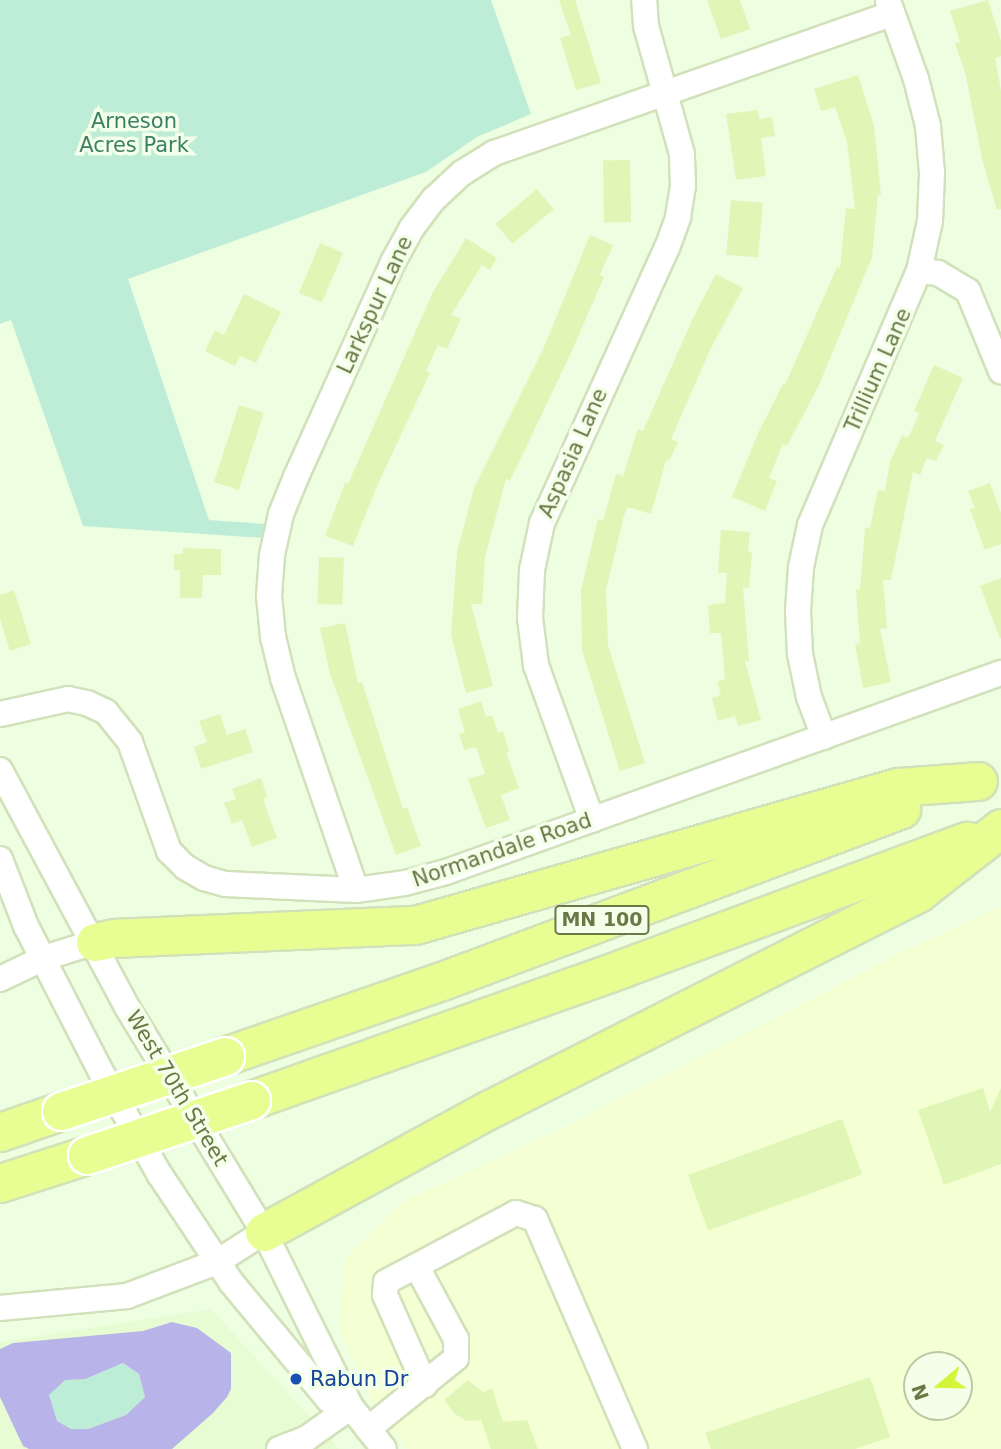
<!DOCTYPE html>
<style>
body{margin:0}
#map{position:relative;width:1001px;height:1449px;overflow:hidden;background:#eefee1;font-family:"DejaVu Sans",sans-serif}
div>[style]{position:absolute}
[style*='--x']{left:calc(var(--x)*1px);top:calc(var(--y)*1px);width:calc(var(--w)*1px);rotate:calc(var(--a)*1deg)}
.residential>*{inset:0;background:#e8fcd4}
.commercial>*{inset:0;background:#f5ffd4}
.green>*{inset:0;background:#beedd7}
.water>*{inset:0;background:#b8b4e9}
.building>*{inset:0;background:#e0f6b6;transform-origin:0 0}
.roads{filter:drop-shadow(2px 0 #d1e1b9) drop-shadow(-2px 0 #d1e1b9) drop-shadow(0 2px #d1e1b9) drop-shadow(0 -2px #d1e1b9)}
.minor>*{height:24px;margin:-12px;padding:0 12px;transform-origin:12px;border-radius:12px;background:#fff}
.highway>*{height:37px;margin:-18.5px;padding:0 18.5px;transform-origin:18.5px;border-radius:18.5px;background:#e8fe92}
.bridges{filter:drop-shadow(2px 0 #fff) drop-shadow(-2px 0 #fff) drop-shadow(0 2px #fff) drop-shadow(0 -2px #fff)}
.highway-bridge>*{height:37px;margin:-18.5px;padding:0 18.5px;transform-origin:18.5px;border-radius:18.5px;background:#e8fe92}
.dots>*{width:19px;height:19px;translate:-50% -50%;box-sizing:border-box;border:4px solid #f3ffe9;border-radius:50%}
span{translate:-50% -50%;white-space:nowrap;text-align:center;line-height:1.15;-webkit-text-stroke:7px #f3ffe9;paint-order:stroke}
.shield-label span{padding:2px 5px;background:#f3ffe9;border:2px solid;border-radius:5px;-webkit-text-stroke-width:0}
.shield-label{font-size:19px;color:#697845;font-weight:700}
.park-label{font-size:21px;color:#3c7f67}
.street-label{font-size:21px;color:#697845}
.transit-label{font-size:21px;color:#164399}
.left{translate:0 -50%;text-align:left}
.north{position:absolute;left:903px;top:1351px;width:70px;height:70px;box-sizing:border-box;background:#f3ffe9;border:2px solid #bcc9a7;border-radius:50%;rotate:251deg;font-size:19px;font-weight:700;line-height:28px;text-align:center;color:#697845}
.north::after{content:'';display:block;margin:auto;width:24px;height:32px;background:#d5f43a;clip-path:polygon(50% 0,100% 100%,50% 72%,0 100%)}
</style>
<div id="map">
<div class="residential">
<i style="clip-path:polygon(211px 1309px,339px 1449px,0 1449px,0 1342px)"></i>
</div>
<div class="commercial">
<i style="clip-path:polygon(evenodd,1001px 906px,1001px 1449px,407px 1449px,376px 1410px,339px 1329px,345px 1259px,404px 1201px,561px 1129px,902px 952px,1001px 906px,917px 1365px,959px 1365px,959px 1407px,917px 1407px,917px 1365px)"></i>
</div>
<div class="green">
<i style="clip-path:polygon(0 0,491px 0,531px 114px,477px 137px,426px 172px,128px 279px,209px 520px,266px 524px,264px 538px,83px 526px,11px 320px,0 324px)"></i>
<i style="clip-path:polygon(123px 1363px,139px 1374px,145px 1397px,126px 1415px,88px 1429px,71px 1429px,56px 1421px,49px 1395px,65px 1379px,85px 1378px)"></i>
</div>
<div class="water">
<i style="clip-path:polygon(evenodd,172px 1322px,197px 1328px,231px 1353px,231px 1389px,227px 1397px,213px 1413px,172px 1449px,29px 1449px,23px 1446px,0 1397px,0 1349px,13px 1343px,143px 1331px,172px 1322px,123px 1363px,139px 1374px,145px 1397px,126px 1415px,88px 1429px,71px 1429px,57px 1421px,49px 1395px,65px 1380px,85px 1379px,123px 1363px)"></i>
</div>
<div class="building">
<i style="clip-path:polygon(559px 0,575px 0,601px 83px,576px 90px,560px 38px,571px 35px)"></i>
<i style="clip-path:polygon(707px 0,740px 0,750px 29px,721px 39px)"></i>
<i style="clip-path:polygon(988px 0,1001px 41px,1001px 56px,995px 58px,1001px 91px,1001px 209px,997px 210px,982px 159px,966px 76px,955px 43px,960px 42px,950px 11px)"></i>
<i style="clip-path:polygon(858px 75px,874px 126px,881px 195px,878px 195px,872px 257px,819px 385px,787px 446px,783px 444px,769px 478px,777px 481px,765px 511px,732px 497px,759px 431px,783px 384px,785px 385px,837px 267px,840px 268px,846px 208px,855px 209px,847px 142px,835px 107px,821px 111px,814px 89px)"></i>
<i style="clip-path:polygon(758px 110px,759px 119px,772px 117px,775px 136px,761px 138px,766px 176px,736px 180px,726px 114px)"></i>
<i style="left:630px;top:160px;width:62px;height:27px;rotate:89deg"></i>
<i style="left:537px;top:189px;width:26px;height:54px;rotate:50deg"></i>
<i style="left:731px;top:200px;width:32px;height:55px;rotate:5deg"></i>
<i style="clip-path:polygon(590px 235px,613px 245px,600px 275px,604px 277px,570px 355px,510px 481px,506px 479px,485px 557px,482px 604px,471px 604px,493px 686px,466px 693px,451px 635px,457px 552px,474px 488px,544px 347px)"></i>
<i style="clip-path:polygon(466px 238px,497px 258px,490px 270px,482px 265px,451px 315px,461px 319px,447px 349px,438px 345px,426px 371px,430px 373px,377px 486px,353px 546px,325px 536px,345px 483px,348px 484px,433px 292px)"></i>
<i style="left:320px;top:243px;width:25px;height:54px;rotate:23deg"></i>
<i style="clip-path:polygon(716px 274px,743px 288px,710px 350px,671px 439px,678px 442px,669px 461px,666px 460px,651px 514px,628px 507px,624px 515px,606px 590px,608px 645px,645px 763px,620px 771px,582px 650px,581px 590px,598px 519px,603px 521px,616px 474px,623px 476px,638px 429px,643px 431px,693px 318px)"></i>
<i style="clip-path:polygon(244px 294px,281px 312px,256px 363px,240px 356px,235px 366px,205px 351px,215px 330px,224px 335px)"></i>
<i style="clip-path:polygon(934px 365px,963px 378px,935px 441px,944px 445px,936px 461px,927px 458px,920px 475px,913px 472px,891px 580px,883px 580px,887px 628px,880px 629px,891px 682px,863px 688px,855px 644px,860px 643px,856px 589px,860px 589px,865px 528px,870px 528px,878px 490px,885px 491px,890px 462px,902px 435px,908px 438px,919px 414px,914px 411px)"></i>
<i style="left:239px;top:405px;width:26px;height:81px;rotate:18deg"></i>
<i style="clip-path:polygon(990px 483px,1001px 513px,1001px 544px,985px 550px,970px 509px,975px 508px,968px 491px)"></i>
<i style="clip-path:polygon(721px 530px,750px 532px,748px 552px,752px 552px,749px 588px,743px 587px,749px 661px,745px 661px,761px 720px,738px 726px,735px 716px,718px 721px,712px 698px,721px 695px,717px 682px,725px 679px,721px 633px,710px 633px,708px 605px,725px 603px,727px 573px,718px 573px)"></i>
<i style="clip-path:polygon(183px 548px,221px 549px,221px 575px,203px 575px,202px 598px,180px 598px,180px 570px,174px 570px,174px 554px,183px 554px)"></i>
<i style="left:319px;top:557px;width:25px;height:47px;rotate:2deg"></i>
<i style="clip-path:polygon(1001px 578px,1001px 638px,1000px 638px,980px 586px)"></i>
<i style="clip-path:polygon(14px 590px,31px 644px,10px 651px,0 619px,0 595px)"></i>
<i style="clip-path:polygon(345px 623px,358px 683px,362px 682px,403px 809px,407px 807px,421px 846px,396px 855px,330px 674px,320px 628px)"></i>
<i style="clip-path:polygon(481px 701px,486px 717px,492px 715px,498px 733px,503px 731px,509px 751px,506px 752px,519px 788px,501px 795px,510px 820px,486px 828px,468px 779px,485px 774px,476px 747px,464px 750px,459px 734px,465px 732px,458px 709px)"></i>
<i style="clip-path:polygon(220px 714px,227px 735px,245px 729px,253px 752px,201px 769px,194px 747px,207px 742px,199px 721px)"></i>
<i style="clip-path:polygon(261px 778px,267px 797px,263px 799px,277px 838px,252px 847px,242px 820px,232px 824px,224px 803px,236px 799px,232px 789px)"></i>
<i style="clip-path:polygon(983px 1088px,990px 1112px,1001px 1088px,1001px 1164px,944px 1185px,918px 1110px)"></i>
<i style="left:842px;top:1119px;width:59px;height:164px;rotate:70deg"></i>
<i style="clip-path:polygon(870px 1377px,890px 1437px,855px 1449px,711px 1449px,705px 1433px)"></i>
<i style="clip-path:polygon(468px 1380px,483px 1392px,492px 1388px,503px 1422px,527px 1420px,538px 1449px,491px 1449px,481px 1420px,466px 1421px,455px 1414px,444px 1400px)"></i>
</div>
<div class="roads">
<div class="minor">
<i style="--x:919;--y:271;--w:19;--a:6"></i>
<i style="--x:938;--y:273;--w:35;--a:31"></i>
<i style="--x:968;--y:291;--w:87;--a:67.6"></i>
<i style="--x:0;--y:714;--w:70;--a:-12.4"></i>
<i style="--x:68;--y:699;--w:19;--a:12"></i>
<i style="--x:87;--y:703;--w:21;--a:25"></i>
<i style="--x:106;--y:712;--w:38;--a:51"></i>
<i style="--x:130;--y:742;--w:116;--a:70.3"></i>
<i style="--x:169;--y:851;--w:23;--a:45"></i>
<i style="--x:185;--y:867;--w:22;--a:30"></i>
<i style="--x:204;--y:878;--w:22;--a:16"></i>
<i style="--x:225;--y:884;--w:131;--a:2.6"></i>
<i style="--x:356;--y:890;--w:49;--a:-8.1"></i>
<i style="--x:405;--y:883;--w:42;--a:-15"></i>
<i style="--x:446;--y:872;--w:590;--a:-19.73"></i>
<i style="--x:824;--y:737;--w:43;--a:-110.6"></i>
<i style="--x:809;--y:697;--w:44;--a:-101.8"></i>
<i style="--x:800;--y:654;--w:43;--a:-92.7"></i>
<i style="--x:798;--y:611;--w:44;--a:-86.1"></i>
<i style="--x:801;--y:567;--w:43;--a:-77.9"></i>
<i style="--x:810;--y:525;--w:276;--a:-66.8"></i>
<i style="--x:919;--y:271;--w:51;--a:-77.6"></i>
<i style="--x:930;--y:221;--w:48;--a:-87.6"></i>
<i style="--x:932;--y:173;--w:47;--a:-94.9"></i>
<i style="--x:928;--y:126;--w:49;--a:-104.3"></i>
<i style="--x:916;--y:79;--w:83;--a:-109.7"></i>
<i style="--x:0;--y:770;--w:269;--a:61.8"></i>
<i style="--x:127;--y:1007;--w:263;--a:58.7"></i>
<i style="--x:264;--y:1232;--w:195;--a:63.6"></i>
<i style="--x:351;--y:1407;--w:53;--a:51.8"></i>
<i style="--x:592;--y:820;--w:165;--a:-109.9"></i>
<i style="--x:536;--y:665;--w:47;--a:-97.3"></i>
<i style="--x:530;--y:618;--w:48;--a:-87.6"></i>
<i style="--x:532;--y:570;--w:48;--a:-78"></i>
<i style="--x:542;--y:523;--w:302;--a:-65.6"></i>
<i style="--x:667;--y:248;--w:33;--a:-70"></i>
<i style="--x:678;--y:217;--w:31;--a:-81"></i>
<i style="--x:683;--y:186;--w:32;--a:-92"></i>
<i style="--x:682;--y:154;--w:133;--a:-105.7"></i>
<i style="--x:646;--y:26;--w:26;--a:-94"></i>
<i style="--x:0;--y:859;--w:72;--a:68.8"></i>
<i style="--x:26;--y:926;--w:162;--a:62.8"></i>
<i style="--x:100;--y:1070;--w:121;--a:60.3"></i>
<i style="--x:160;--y:1175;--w:128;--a:56.4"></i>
<i style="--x:231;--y:1282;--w:153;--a:50.3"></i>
<i style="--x:329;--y:1400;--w:23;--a:18"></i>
<i style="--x:356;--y:890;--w:224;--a:-109"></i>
<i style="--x:283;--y:678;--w:42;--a:-103.7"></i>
<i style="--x:273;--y:637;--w:41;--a:-95.6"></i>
<i style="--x:269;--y:596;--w:41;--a:-85.8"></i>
<i style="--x:272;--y:555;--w:42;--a:-77.6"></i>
<i style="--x:281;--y:514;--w:40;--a:-68"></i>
<i style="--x:296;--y:477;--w:236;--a:-65.7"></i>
<i style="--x:393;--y:262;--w:38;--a:-61"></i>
<i style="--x:411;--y:229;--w:38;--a:-53"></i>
<i style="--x:434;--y:199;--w:38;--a:-43"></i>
<i style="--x:462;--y:173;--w:38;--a:-32"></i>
<i style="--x:494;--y:153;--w:422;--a:-19.3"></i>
<i style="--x:0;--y:979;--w:49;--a:-25.5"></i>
<i style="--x:44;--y:958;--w:53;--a:-17.4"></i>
<i style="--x:0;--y:1308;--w:128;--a:-5.4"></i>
<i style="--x:127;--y:1296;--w:96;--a:-20.7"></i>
<i style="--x:217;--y:1262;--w:56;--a:-32.6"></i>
<i style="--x:425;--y:1385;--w:98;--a:-114"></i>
<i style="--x:385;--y:1295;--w:13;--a:-86"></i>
<i style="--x:386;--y:1282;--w:147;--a:-28"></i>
<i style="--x:516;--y:1213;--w:20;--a:18"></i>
<i style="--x:535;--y:1219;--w:251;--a:66.5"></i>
<i style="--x:368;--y:1429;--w:113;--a:-38.9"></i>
<i style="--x:456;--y:1358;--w:19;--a:-90"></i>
<i style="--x:456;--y:1339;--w:82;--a:-118.4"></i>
<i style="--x:279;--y:1449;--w:30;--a:-21"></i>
<i style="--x:307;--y:1438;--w:54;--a:-35.2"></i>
</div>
<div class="highway">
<i style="--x:95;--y:942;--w:19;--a:-12"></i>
<i style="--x:114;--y:938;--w:301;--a:-2.5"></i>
<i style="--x:415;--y:925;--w:502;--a:-15.95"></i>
<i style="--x:898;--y:787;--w:80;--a:-4.3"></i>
<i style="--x:225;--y:1056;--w:235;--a:-19.1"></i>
<i style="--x:447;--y:979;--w:485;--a:-20.5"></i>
<i style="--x:251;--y:1100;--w:395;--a:-19.5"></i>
<i style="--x:623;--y:968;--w:367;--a:-20.3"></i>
<i style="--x:0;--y:1132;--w:65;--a:-19"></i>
<i style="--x:0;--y:1183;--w:91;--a:-17.8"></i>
<i style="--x:264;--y:1232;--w:257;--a:-28.6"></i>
<i style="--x:490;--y:1109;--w:481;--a:-26.8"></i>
<i style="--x:919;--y:892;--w:104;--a:-38"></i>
</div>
</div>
<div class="bridges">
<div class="highway-bridge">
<i style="--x:61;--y:1111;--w:173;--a:-18.5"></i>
<i style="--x:87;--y:1155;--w:173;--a:-18.5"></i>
</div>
</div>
<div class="dots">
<i style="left:296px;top:1379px;background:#1a4fb4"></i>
</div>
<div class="shield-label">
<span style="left:602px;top:920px">MN 100</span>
</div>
<div class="park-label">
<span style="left:134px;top:133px">Arneson<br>Acres Park</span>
</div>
<div class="street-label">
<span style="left:375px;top:305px;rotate:-65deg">Larkspur Lane</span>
<span style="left:878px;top:370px;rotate:-66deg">Trillium Lane</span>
<span style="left:573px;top:453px;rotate:-66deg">Aspasia Lane</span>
<span style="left:502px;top:850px;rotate:-19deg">Normandale Road</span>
<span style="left:177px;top:1088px;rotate:59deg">West 70th Street</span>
</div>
<div class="transit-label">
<span class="left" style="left:310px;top:1379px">Rabun Dr</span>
</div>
<div class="north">N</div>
</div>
